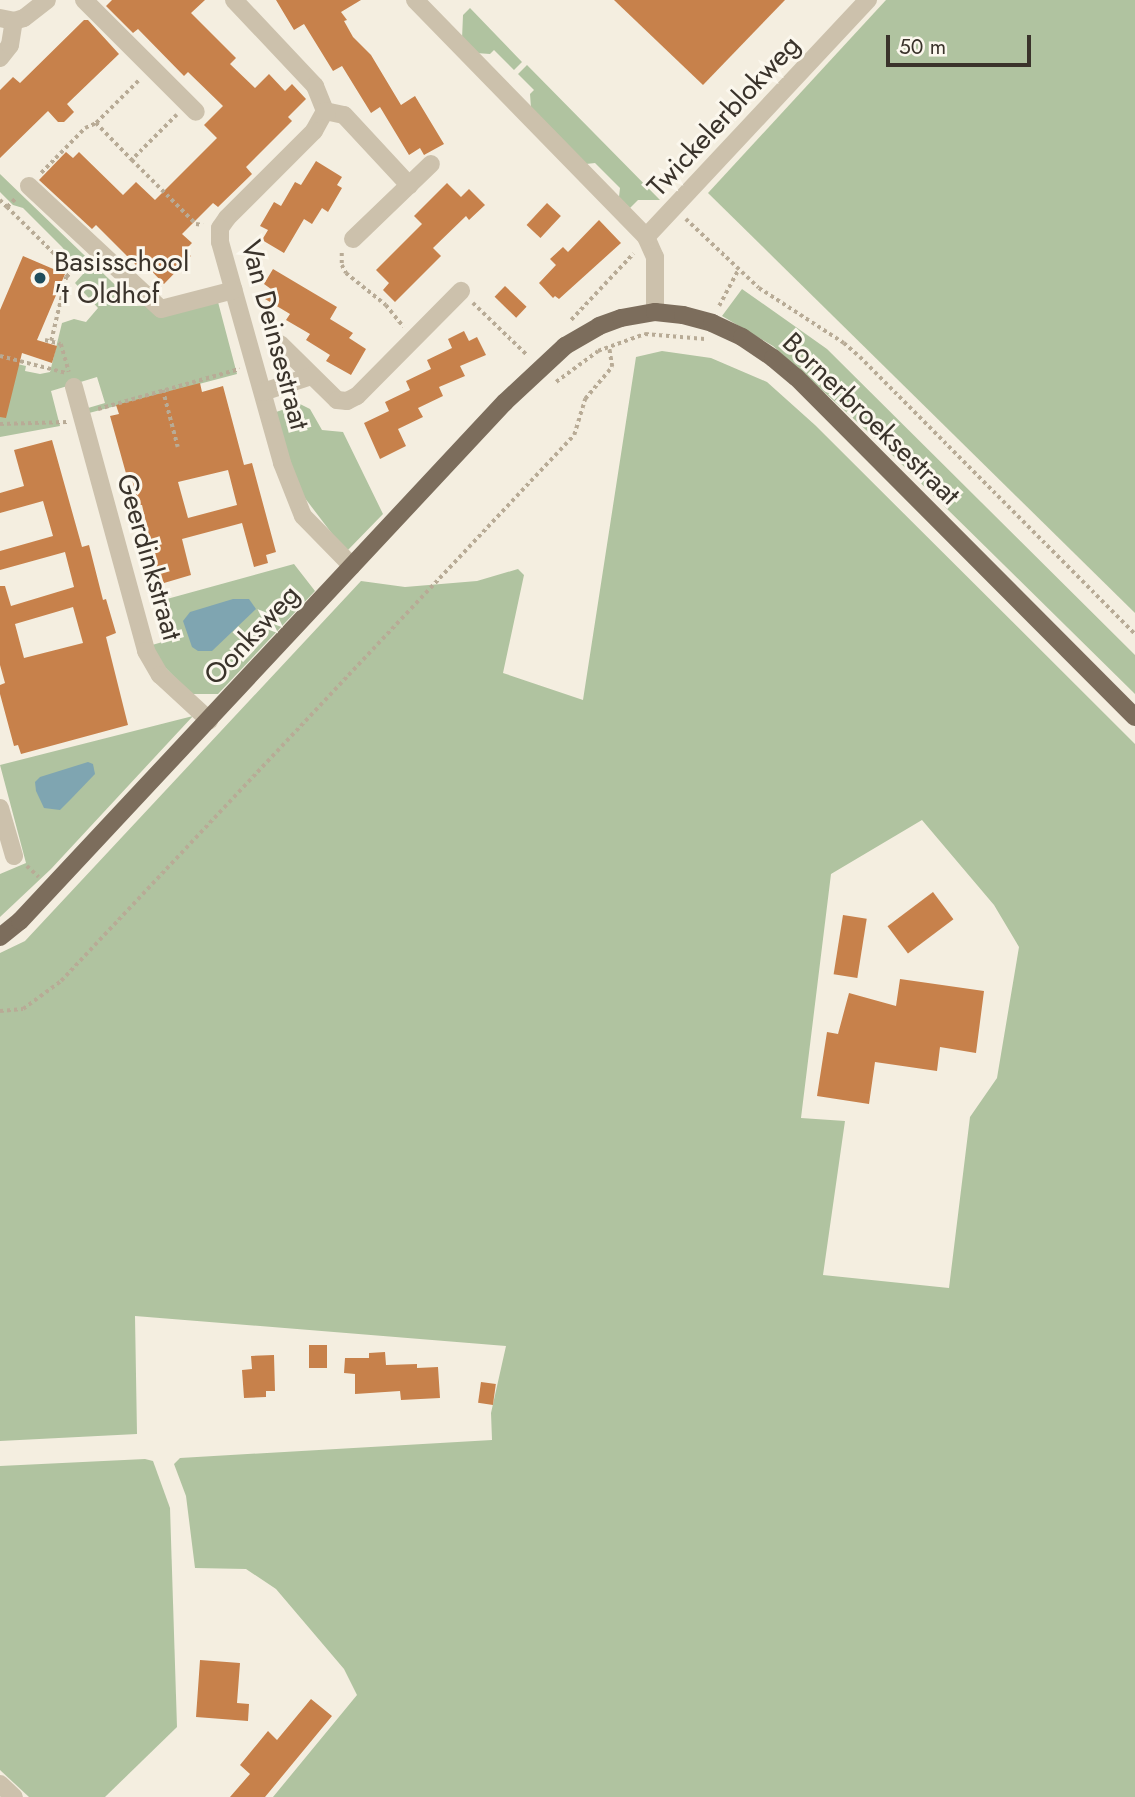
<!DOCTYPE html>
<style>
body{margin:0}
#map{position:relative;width:1135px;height:1797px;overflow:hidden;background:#f4eee0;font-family:Jost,sans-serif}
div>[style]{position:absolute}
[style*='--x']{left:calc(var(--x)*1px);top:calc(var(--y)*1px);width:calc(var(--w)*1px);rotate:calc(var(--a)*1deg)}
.green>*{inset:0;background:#b0c3a0}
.water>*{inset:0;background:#7fa5b1}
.building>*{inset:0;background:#c7814b;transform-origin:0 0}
.path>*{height:3.5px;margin-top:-1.75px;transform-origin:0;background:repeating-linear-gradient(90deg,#b8ab96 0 3.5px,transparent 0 7px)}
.minor>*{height:18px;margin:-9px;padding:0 9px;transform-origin:9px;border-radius:9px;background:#ccc1ac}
.major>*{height:18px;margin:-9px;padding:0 9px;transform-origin:9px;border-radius:9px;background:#7c6d5c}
.dots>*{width:19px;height:19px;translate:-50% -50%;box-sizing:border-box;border:4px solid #fbf7ed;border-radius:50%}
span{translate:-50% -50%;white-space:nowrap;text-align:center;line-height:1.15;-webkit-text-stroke:6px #fbf7ed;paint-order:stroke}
.street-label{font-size:28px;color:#3a332b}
.poi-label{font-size:28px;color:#3a332b}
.left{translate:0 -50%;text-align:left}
.scale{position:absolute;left:886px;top:35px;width:145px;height:32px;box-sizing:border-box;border:4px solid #3a332b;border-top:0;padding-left:9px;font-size:21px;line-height:24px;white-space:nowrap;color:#3a332b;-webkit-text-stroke:5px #fbf7ed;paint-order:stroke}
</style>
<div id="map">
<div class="green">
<i style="clip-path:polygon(886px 0,1135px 0,1135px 613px,708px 193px)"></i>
<i style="clip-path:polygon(470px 8px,522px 62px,514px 70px,494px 50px,490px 54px,476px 53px,462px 39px,463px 15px)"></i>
<i style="clip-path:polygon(527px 65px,660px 200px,638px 200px,630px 208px,619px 197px,620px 188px,595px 163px,586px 164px,531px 108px,530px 94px,534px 90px,518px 74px)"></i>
<i style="clip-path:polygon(0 174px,137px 306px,218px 302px,237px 374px,89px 413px,88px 408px,105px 403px,97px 377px,51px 391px,60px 426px,0 437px,0 360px,26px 366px,25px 371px,40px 374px,50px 372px,62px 323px,74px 319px,86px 322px,98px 308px,75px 283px,84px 273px,62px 247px,23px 208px,13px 205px,0 192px)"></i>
<i style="clip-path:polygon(742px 289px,827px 349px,1135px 655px,1135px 694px,876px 439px,773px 346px,722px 316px)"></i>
<i style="clip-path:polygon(evenodd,662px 351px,711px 358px,767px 382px,815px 425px,1135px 744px,1135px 1797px,273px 1797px,357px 1695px,344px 1669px,276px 1589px,246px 1569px,195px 1568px,186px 1496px,174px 1464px,180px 1458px,492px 1440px,491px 1413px,506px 1346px,135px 1316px,137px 1434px,0 1441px,0 953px,25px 941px,361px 581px,405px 587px,477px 581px,518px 569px,524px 575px,503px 673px,583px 700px,636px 357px,662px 351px,922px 820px,994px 905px,1019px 947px,997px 1078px,970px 1117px,949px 1288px,823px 1275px,845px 1121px,801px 1118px,831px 874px,922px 820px)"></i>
<i style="clip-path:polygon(300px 404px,310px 409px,322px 430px,343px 432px,383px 514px,346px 552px,298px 489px,270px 414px)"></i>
<i style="clip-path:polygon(294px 564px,315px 591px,218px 694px,191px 694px,157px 659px,152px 645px,166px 641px,156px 602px)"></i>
<i style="clip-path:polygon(193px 716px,51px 869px,0 917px,0 874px,26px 863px,0 765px)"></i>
<i style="clip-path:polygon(145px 1459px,153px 1461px,170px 1508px,177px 1727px,105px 1797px,29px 1797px,0 1770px,0 1466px)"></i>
</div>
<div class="water">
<i style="clip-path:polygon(233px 599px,249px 599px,256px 609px,212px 651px,198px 651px,192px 647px,183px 621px,190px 612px)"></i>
<i style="clip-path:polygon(88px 762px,93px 764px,95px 774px,70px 800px,60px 810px,44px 808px,36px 791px,35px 782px,40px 777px)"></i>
</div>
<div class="building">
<i style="clip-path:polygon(112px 0,205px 0,191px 13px,236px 58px,230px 64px,255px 88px,269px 74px,285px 91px,292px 84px,306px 99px,288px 117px,292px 121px,246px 167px,252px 174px,218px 207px,213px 203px,182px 234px,192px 243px,185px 250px,191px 256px,164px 284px,141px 260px,136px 265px,96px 225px,92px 229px,39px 180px,66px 152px,73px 158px,79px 152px,123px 195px,136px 182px,155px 200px,217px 138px,204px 125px,223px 106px,188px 72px,184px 76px,138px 29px,133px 33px,106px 6px)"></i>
<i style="clip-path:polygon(276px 0,361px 0,341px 12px,347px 20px,344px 21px,353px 37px,371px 55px,401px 105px,415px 96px,444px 144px,424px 155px,420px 148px,409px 155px,380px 107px,371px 113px,342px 66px,333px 71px,304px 24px,294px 30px)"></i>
<i style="clip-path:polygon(614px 0,785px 0,703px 85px)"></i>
<i style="clip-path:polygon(84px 20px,88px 20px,119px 54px,67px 104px,74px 112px,64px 122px,58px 122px,48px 111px,0 158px,0 90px,13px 77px,20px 83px)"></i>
<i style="clip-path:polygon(316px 161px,342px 177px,337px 185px,342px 188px,328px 212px,322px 208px,312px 224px,304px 219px,284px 253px,262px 240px,268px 230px,260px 226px,274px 202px,281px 206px,295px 182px,301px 185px)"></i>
<i style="clip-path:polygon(447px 183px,461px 197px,469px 189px,485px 205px,469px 220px,466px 216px,433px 248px,441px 256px,395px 302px,383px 290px,389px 283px,376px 270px,422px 224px,414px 216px)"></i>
<i style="left:547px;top:203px;width:19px;height:30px;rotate:43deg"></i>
<i style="clip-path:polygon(599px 220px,621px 243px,559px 299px,555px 296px,553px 298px,539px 283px,556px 265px,550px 259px,563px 247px,568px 252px)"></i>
<i style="clip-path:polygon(23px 256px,65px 274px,37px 340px,57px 346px,52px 363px,22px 353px,6px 418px,0 417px,0 310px)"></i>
<i style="clip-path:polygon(273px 269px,337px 307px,330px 319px,353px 333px,349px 338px,366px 349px,351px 375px,326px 361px,330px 355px,306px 340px,310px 334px,286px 320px,290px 314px,265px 299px,271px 289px,264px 284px)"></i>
<i style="left:505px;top:286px;width:30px;height:15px;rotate:44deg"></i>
<i style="clip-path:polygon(464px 331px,469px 341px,477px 337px,486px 355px,460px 366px,465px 376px,439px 387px,443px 396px,418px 408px,423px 417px,398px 429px,406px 446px,380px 459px,364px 423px,389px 411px,385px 402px,410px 390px,406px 381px,431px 369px,427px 360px,452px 348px,448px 339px)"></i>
<i style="clip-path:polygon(evenodd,200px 383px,202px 392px,223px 386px,244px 465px,252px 463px,276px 552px,266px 555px,268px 563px,254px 567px,242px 523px,182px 539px,191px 575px,164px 583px,160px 582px,142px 505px,139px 505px,131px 476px,127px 477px,110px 416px,119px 414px,116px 405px,200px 383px,228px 470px,237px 505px,188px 518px,178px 482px,228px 470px)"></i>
<i style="clip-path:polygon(evenodd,52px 440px,82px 547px,89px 545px,103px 600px,106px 599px,116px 633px,106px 637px,128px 725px,21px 754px,18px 745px,14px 746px,0 694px,0 685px,5px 683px,0 665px,0 586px,5px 586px,11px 606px,74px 587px,65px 552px,0 570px,0 551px,53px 536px,43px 501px,0 513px,0 493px,24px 486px,14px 450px,52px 440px,73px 607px,83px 643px,24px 658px,15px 624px,73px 607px)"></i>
<i style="left:933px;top:892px;width:34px;height:57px;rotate:53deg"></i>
<i style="left:843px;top:915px;width:24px;height:60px;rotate:9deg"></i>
<i style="clip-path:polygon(900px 979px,984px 991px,976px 1053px,940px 1047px,937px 1071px,875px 1062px,869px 1104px,817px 1096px,827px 1032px,838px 1034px,849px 993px,896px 1006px)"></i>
<i style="left:327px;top:1345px;width:23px;height:18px;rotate:90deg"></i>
<i style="clip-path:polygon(385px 1352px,386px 1365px,417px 1364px,417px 1368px,438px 1367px,440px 1398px,401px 1400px,400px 1391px,355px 1394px,355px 1374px,344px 1373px,345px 1358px,369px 1358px,369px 1353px)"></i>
<i style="clip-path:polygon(274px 1355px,275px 1391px,266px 1391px,266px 1397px,244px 1398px,242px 1370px,252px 1369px,251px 1356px)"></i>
<i style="left:481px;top:1382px;width:15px;height:21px;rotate:8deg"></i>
<i style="clip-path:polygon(200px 1660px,240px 1663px,237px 1703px,249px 1704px,248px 1721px,196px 1717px)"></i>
<i style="clip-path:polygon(311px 1699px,332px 1716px,265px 1797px,230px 1797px,250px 1774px,240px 1765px,268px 1731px,277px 1740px)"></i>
</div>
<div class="path">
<i style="--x:177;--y:115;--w:64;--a:135"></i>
<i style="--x:132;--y:160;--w:91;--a:45"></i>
<i style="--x:196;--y:224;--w:7;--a:8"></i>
<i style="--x:96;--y:123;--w:61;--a:-45"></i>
<i style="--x:41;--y:173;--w:63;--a:-45.6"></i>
<i style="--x:85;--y:128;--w:12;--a:-24"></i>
<i style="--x:96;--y:123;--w:52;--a:45.8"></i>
<i style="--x:0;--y:200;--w:10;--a:45"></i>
<i style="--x:7;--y:207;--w:13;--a:-45"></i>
<i style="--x:7;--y:207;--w:91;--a:44.6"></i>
<i style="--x:686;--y:219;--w:100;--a:43.4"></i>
<i style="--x:759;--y:288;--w:101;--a:32.9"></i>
<i style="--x:844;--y:343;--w:21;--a:41"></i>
<i style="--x:860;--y:357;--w:390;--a:45.2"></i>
<i style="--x:342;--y:253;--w:12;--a:90"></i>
<i style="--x:342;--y:265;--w:9;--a:63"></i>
<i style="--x:346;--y:273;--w:51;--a:38.7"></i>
<i style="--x:386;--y:305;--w:28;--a:51"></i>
<i style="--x:473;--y:303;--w:76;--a:43.9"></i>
<i style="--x:719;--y:306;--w:40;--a:-62"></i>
<i style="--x:571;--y:320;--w:91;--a:-46.8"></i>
<i style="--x:45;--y:340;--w:16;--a:14"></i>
<i style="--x:61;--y:344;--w:29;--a:74"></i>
<i style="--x:51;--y:341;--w:66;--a:-76.8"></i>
<i style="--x:66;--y:277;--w:23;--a:-43"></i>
<i style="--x:0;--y:356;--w:68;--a:14.4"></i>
<i style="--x:556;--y:382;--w:52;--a:-36.4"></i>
<i style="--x:598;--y:351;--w:50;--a:-19.9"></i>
<i style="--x:645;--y:334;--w:60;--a:4.8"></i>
<i style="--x:163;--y:390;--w:59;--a:75.3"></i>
<i style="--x:98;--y:409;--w:147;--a:-15.8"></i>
<i style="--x:0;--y:424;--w:67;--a:-1.7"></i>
<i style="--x:27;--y:866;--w:16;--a:43"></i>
<i style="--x:0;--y:1011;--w:23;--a:-5"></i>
<i style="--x:23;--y:1009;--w:47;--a:-36.4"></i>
<i style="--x:61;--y:981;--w:749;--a:-46.78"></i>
<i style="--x:574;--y:435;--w:38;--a:-73"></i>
<i style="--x:585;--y:399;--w:42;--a:-49.8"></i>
<i style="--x:612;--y:367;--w:19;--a:-99"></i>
</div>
<div class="minor">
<i style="--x:84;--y:0;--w:158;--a:45"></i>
<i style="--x:234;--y:0;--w:118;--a:46.7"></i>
<i style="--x:315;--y:86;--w:27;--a:68"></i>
<i style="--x:325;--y:111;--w:23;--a:119"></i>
<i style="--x:314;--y:131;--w:123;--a:135"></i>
<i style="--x:227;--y:218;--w:12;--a:125"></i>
<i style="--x:220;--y:228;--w:14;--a:90"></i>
<i style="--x:220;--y:242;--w:230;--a:74.3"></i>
<i style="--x:282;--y:463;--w:57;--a:68.4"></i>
<i style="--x:303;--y:516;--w:70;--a:45.6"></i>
<i style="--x:415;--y:0;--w:331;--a:45.7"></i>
<i style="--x:646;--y:237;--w:22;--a:66"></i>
<i style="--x:655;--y:257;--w:55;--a:90"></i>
<i style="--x:0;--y:18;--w:14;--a:12"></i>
<i style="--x:14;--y:21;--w:10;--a:-17"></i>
<i style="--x:24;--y:18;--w:29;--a:-38"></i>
<i style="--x:0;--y:58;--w:16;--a:-52"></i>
<i style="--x:10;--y:45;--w:24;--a:-81"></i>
<i style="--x:325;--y:111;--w:19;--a:12"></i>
<i style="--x:344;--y:115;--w:96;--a:47.1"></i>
<i style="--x:29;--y:186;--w:180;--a:43"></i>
<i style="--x:161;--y:309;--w:75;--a:-14.6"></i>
<i style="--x:646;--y:237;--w:325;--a:-46.9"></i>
<i style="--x:353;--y:239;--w:108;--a:-43.9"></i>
<i style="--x:280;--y:344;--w:80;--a:44.5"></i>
<i style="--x:337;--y:400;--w:10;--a:6"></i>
<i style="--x:347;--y:401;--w:11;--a:-27"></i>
<i style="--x:357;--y:396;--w:148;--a:-45.3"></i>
<i style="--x:74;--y:387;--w:274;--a:74.7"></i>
<i style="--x:146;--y:651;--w:28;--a:60"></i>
<i style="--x:160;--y:675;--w:67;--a:42.6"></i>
<i style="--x:263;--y:392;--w:51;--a:-18.4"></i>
<i style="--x:0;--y:808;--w:50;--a:73.7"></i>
<i style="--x:0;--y:1784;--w:19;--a:43"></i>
</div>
<div class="major">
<i style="--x:0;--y:937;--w:26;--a:-39"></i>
<i style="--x:20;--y:921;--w:710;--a:-46.94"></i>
<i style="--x:505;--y:402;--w:82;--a:-43"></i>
<i style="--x:565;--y:346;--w:39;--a:-30"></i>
<i style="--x:599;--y:326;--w:23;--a:-20"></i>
<i style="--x:621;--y:318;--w:35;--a:-10"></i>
<i style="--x:655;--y:312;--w:28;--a:6"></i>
<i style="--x:683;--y:315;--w:30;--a:15"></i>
<i style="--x:712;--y:323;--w:33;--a:25"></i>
<i style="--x:742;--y:337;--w:37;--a:34"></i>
<i style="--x:773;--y:358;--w:30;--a:40"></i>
<i style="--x:796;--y:377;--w:480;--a:45.1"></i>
</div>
<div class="dots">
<i style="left:40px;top:278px;background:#1f4d5d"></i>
</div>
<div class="street-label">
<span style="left:724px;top:116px;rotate:-47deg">Twickelerblokweg</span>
<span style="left:275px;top:335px;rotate:75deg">Van Deinsestraat</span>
<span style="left:871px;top:419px;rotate:44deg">Bornerbroeksestraat</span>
<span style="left:149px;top:557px;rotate:74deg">Geerdinkstraat</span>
<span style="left:252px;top:635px;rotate:-47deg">Oonksweg</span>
</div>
<div class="poi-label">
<span class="left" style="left:54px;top:278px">Basisschool<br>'t Oldhof</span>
</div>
<div class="scale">50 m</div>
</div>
